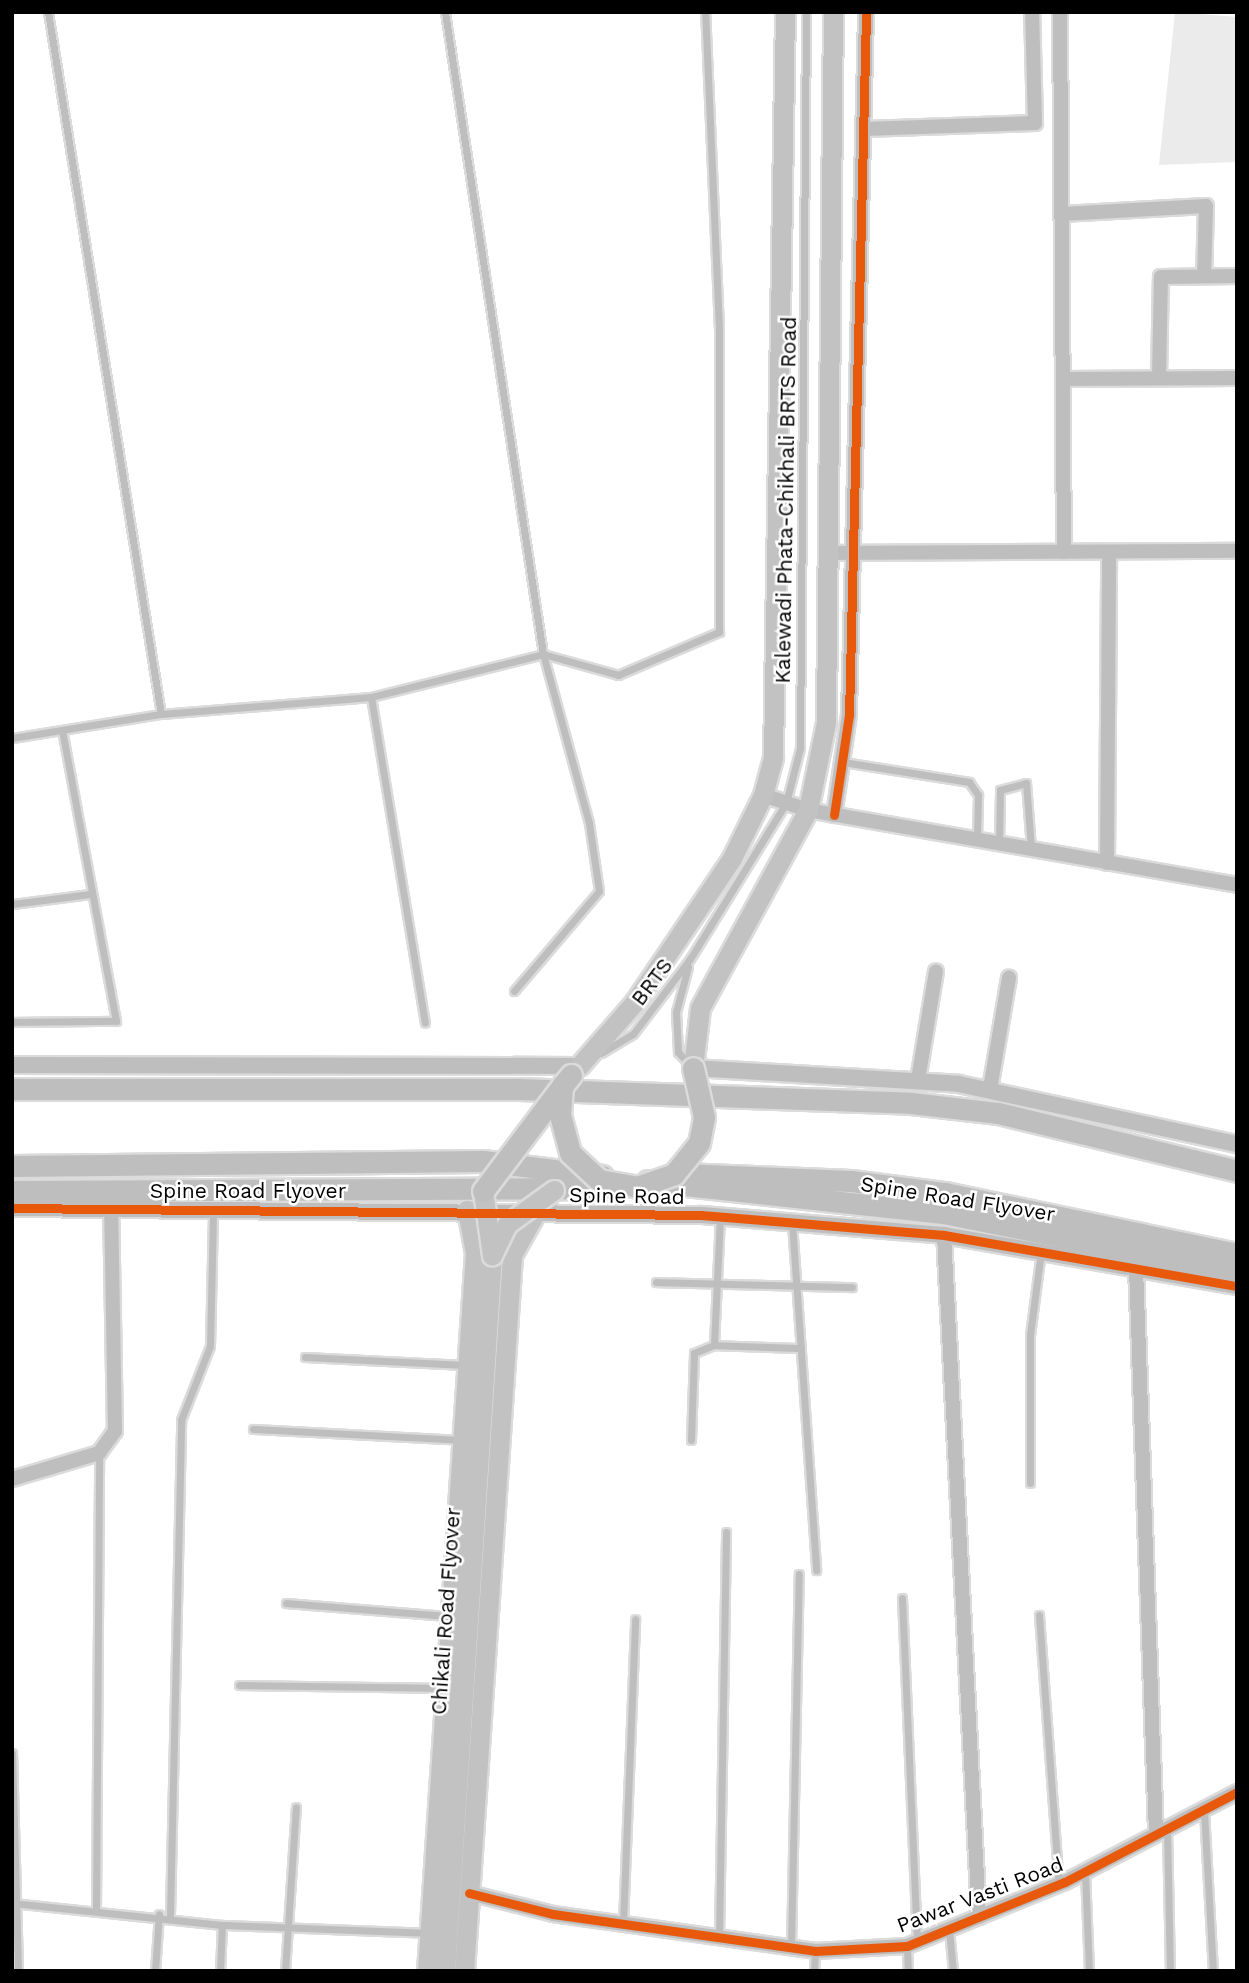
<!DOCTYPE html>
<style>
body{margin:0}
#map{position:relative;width:1249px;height:1983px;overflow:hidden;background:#fff;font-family:"Work Sans",sans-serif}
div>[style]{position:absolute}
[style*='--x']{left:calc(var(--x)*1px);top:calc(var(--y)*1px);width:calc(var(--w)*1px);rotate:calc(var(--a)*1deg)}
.green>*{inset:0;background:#ebebeb}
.roads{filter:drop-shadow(2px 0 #dbdbdb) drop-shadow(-2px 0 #dbdbdb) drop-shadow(0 2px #dbdbdb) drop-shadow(0 -2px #dbdbdb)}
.service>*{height:7px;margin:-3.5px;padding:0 3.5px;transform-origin:3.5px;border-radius:3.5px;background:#bebebe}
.minor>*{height:14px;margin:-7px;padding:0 7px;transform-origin:7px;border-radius:7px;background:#bebebe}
.tertiary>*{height:16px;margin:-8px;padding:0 8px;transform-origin:8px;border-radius:8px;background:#bebebe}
.secondary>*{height:19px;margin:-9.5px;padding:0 9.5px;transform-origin:9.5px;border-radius:9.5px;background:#c2c2c2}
.primary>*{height:21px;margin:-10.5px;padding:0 10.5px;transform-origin:10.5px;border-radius:10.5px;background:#bebebe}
.bridges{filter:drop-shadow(2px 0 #dbdbdb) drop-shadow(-2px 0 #dbdbdb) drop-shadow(0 2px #dbdbdb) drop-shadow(0 -2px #dbdbdb)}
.secondary-bridge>*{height:19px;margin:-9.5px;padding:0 9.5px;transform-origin:9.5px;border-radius:9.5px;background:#c2c2c2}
.primary-bridge>*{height:21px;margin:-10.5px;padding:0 10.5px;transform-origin:10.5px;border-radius:10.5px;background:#bebebe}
.cycleway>*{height:9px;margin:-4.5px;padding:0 4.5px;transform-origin:4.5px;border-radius:4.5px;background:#e8590c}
span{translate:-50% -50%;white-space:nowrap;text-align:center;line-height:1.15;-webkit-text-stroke:5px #fff;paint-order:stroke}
.street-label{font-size:21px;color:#000}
.frame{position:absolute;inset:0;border:14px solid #000;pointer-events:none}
</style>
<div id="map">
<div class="green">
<i style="clip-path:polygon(1175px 12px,1237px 17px,1237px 162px,1159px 165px)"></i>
</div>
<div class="roads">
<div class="service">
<i style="--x:48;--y:12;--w:711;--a:80.86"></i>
<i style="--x:543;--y:654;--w:78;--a:15.6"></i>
<i style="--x:618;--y:675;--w:110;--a:-23.1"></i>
<i style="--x:719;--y:632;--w:303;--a:-90"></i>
<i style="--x:719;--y:329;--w:317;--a:-92.5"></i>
<i style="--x:371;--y:697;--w:330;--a:80.6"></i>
<i style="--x:12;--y:738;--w:151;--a:-9.2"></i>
<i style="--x:161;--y:714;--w:211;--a:-4.6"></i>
<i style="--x:371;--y:697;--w:177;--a:-14"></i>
<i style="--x:543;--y:654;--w:649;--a:-98.68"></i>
<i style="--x:843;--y:762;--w:128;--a:9"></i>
<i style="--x:969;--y:782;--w:16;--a:55"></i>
<i style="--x:978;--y:795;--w:44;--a:91.3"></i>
<i style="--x:999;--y:844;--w:54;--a:-88.9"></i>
<i style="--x:1000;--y:790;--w:27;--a:-15"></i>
<i style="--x:1026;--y:783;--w:65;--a:85.6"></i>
<i style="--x:12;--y:904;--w:79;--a:-7.3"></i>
<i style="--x:688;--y:967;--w:47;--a:104.9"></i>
<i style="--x:676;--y:1012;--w:40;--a:87.1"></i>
<i style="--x:678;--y:1052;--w:16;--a:47"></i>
<i style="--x:514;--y:991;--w:131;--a:-49.6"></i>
<i style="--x:599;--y:891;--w:69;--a:-98.4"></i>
<i style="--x:589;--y:823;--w:175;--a:-105.2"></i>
<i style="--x:12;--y:1022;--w:104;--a:-0.6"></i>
<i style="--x:116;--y:1021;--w:296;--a:-100.5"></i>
<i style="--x:601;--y:1053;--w:37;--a:-31"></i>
<i style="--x:633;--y:1034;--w:94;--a:-52.8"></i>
<i style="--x:690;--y:959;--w:183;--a:-58.4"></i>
<i style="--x:786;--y:803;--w:57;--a:-75.7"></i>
<i style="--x:800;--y:748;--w:736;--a:-89.53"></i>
<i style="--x:720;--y:1217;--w:128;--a:92.7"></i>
<i style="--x:714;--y:1345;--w:87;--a:2"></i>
<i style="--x:792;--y:1223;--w:348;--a:86"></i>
<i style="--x:656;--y:1282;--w:196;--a:1.5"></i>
<i style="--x:305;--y:1357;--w:160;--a:2.9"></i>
<i style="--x:253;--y:1429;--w:209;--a:3"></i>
<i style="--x:691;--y:1440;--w:87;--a:-88"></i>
<i style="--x:694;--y:1353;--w:22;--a:-22"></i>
<i style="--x:1030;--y:1483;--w:148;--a:-90"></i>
<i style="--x:1030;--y:1335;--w:85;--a:-82.5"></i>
<i style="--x:902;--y:1598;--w:344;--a:87.5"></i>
<i style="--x:286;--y:1603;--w:164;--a:4.6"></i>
<i style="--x:1039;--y:1615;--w:271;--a:85.8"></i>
<i style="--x:239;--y:1685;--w:206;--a:0.8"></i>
<i style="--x:12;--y:1753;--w:218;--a:88.4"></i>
<i style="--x:1204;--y:1811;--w:160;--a:86.8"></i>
<i style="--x:1167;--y:1829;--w:142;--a:88.8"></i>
<i style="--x:1085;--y:1872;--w:99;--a:87.7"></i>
<i style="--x:12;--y:1903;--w:211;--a:6"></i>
<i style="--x:222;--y:1925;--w:46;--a:92.5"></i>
<i style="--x:96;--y:1908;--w:455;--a:-89.6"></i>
<i style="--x:170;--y:1915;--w:495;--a:-88.7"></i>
<i style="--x:181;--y:1420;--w:79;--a:-68.6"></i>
<i style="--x:210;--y:1346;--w:137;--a:-88.7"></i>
<i style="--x:623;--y:1923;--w:304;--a:-87.7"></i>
<i style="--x:222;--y:1925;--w:206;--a:2.2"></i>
<i style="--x:949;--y:1930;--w:41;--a:84.4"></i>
<i style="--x:719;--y:1937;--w:405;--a:-89"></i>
<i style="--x:907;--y:1946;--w:25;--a:88"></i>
<i style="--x:791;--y:1947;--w:373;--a:-88.8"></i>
<i style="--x:155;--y:1971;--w:57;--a:-86"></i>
<i style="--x:285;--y:1971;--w:164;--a:-86.2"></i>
<i style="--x:814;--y:1971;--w:20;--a:-87"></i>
</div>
<div class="minor">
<i style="--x:1060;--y:12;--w:540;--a:89.58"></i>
<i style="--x:865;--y:129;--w:170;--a:-2"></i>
<i style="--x:1035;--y:123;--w:111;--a:-91.5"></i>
<i style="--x:1062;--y:214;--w:144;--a:-3.2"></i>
<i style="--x:1206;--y:206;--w:70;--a:91.6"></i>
<i style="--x:1159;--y:378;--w:101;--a:-88.9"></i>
<i style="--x:1161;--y:277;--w:76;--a:-0.8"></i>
<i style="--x:1063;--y:379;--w:174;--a:-0.3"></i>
<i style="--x:827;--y:553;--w:410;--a:-0.3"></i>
<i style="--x:763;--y:795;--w:47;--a:18.4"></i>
<i style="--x:808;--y:810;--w:436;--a:9.9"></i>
<i style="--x:834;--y:815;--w:101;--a:-81.5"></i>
<i style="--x:849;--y:715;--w:703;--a:-88.61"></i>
<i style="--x:1107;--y:863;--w:311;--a:-89.6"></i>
<i style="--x:918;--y:1080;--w:110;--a:-80.6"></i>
<i style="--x:990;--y:1089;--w:113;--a:-80.3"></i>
<i style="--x:944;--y:1235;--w:683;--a:87.06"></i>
<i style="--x:1136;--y:1267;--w:567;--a:87.98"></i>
<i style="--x:12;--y:1479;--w:91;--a:-16.6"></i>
<i style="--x:99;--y:1453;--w:27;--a:-54"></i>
<i style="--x:115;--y:1431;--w:223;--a:-91"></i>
<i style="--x:469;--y:1893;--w:87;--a:14"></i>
<i style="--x:553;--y:1914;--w:265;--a:8"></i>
<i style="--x:815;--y:1951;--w:92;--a:-3.1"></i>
<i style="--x:907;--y:1946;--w:170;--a:-22.1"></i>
<i style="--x:1065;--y:1882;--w:194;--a:-27.6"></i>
</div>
<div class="tertiary">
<i style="--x:12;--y:1065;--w:567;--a:0.1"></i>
<i style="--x:693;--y:1068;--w:266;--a:3.4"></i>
<i style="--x:959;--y:1084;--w:284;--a:12.2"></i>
<i style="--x:12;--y:1208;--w:689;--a:0.58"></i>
<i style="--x:701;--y:1215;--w:244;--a:4.7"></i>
<i style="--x:944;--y:1235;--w:297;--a:9.9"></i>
</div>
<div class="secondary">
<i style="--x:579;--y:1066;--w:84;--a:-48.9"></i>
<i style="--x:634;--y:1003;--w:175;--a:-55.9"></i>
<i style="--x:732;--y:858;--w:70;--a:-63.8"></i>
<i style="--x:763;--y:795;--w:39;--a:-75"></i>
<i style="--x:773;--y:757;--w:745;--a:-89.08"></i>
<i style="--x:693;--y:1068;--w:60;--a:-83.3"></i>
<i style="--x:700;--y:1008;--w:226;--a:-61.4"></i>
<i style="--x:808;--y:810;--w:90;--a:-78.4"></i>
<i style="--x:826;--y:722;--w:710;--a:-89.44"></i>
<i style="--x:427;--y:1971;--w:720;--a:-86.18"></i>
<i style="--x:475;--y:1253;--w:44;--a:-100.5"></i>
<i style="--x:445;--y:1971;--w:718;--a:-86.24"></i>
<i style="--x:464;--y:1971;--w:718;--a:-86.16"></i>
<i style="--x:512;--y:1255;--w:49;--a:-60.8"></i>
</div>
<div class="primary">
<i style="--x:12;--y:1089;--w:507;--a:0"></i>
<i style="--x:519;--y:1089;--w:392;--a:2"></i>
<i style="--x:911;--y:1103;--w:88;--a:6.6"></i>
<i style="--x:998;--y:1113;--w:246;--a:13.6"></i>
<i style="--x:12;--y:1166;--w:471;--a:-0.6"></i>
<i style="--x:483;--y:1161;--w:120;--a:7.2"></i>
<i style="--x:683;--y:1174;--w:168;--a:2.4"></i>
<i style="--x:851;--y:1181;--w:95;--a:7.3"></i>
<i style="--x:945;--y:1193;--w:298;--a:11.8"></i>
<i style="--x:648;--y:1181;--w:297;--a:6.2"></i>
<i style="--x:943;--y:1213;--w:300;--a:11.3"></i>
<i style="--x:12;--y:1191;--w:603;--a:-0.29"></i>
</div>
</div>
<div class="bridges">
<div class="secondary-bridge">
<i style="--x:483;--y:1191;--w:65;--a:82"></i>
<i style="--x:492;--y:1255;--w:34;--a:-64"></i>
<i style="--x:507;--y:1224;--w:58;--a:-35.9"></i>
</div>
<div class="primary-bridge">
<i style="--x:571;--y:1075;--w:14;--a:129"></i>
<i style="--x:562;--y:1086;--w:29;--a:94"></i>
<i style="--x:560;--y:1115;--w:39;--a:75"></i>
<i style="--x:570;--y:1153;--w:40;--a:43"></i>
<i style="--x:599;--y:1180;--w:39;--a:10"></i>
<i style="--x:637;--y:1187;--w:39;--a:-19"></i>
<i style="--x:674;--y:1174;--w:40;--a:-51"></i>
<i style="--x:699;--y:1143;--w:26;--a:-79"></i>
<i style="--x:704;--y:1117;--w:50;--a:-102.7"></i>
<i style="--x:483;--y:1191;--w:131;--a:-53"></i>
</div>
</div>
<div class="cycleway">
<i style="--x:834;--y:815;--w:101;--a:-81.5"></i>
<i style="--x:849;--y:715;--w:703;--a:-88.61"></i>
<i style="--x:12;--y:1208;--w:689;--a:0.58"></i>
<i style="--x:701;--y:1215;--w:244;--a:4.7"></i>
<i style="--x:944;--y:1235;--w:297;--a:9.9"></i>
<i style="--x:469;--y:1893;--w:87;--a:14"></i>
<i style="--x:553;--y:1914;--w:265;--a:8"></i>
<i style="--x:815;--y:1951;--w:92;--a:-3.1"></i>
<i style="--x:907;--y:1946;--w:170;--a:-22.1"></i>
<i style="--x:1065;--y:1882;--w:194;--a:-27.6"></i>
</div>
<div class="street-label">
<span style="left:786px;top:500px;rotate:-89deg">Kalewadi Phata-Chikhali BRTS Road</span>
<span style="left:652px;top:982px;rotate:-53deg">BRTS</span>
<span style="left:248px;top:1191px">Spine Road Flyover</span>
<span style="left:627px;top:1196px;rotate:1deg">Spine Road</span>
<span style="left:958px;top:1199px;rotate:9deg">Spine Road Flyover</span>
<span style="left:446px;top:1611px;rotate:-86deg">Chikali Road Flyover</span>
<span style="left:980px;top:1895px;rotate:-21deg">Pawar Vasti Road</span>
</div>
<div class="frame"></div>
</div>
